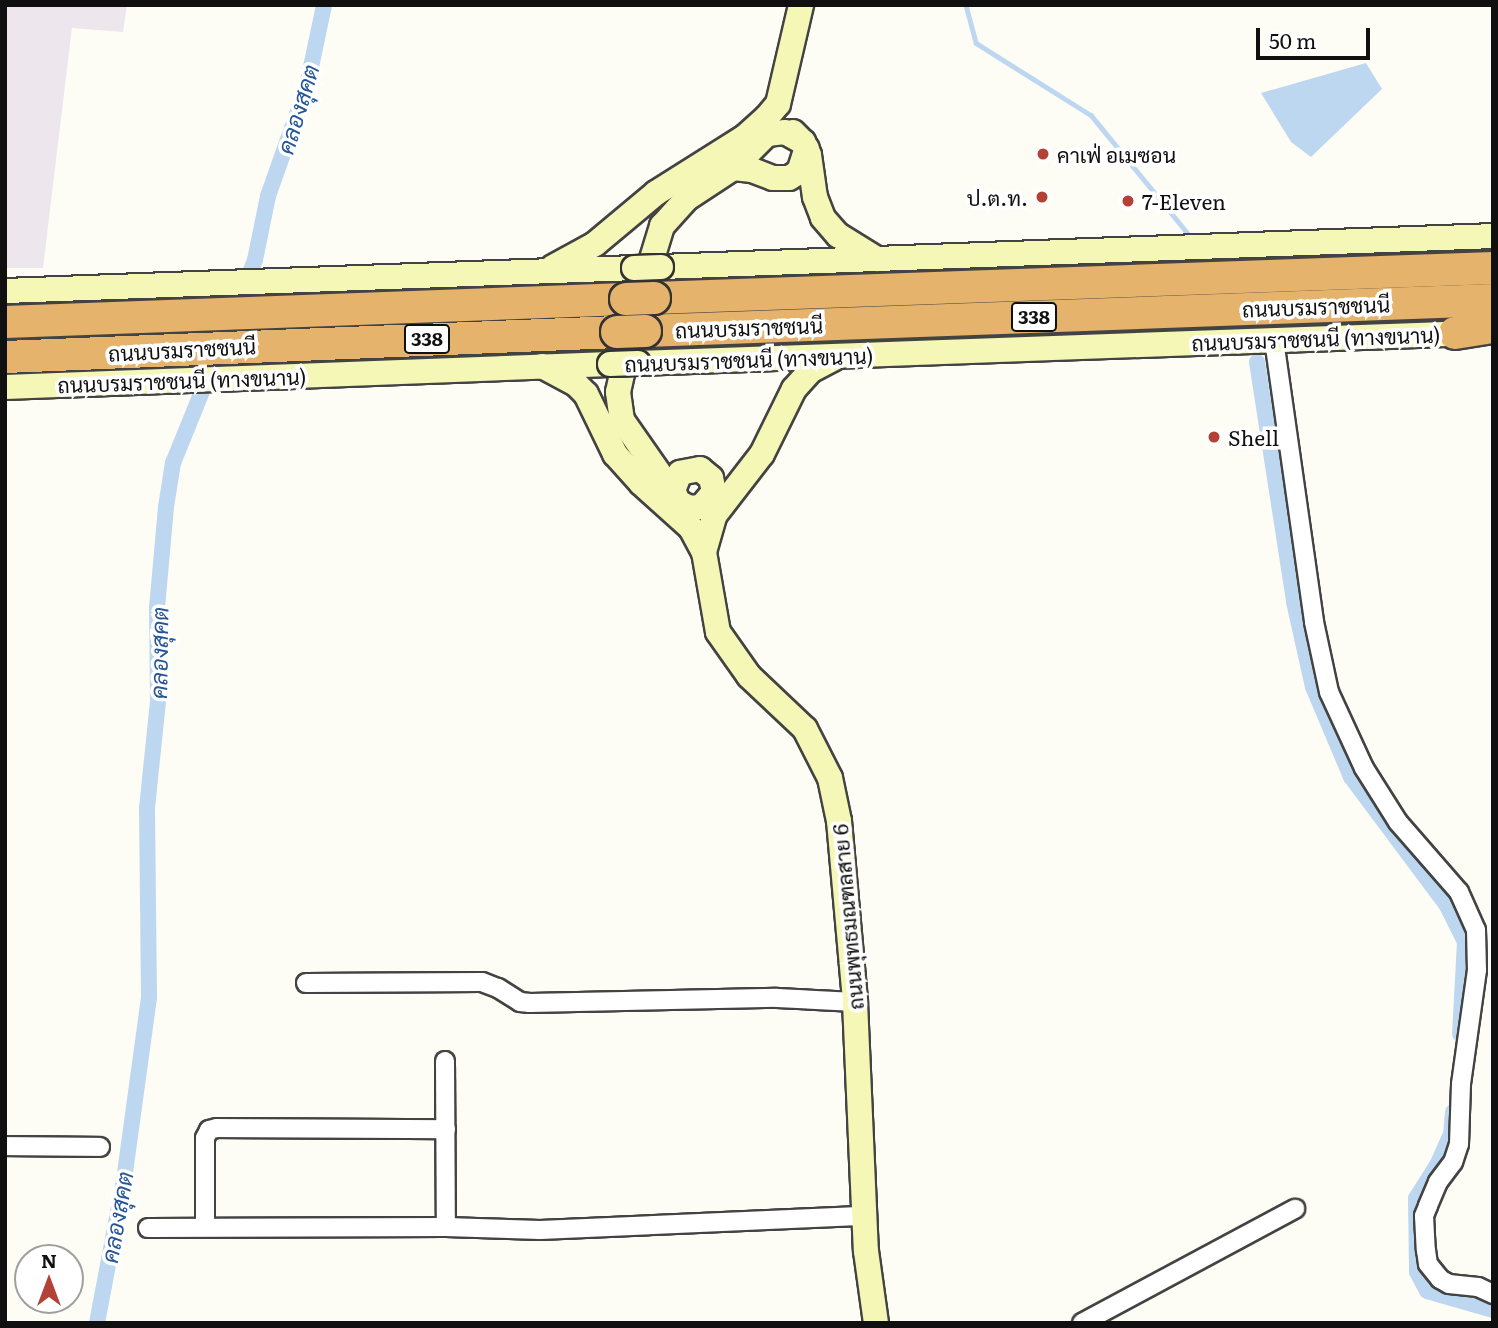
<!DOCTYPE html>
<meta charset="utf-8">
<style>
body{margin:0}
#map{position:relative;width:1498px;height:1328px;overflow:hidden;background:#fefdf5;font-family:Literata,Sarabun,serif}
div>[style]{position:absolute}
[style*='--x']{left:calc(var(--x)*1px);top:calc(var(--y)*1px);width:calc(var(--w)*1px);rotate:calc(var(--a)*1deg)}
.industrial>*{inset:0;background:#ede6ed}
.water>*{inset:0;background:#bed7f0}
.stream>*{height:4.5px;margin:-2.25px;padding:0 2.25px;transform-origin:2.25px;border-radius:2.25px;background:#bed7f0}
.canal>*{height:16px;margin:-8px;padding:0 8px;transform-origin:8px;border-radius:8px;background:#bed7f0}
.roads{filter:drop-shadow(2px 0 #434343) drop-shadow(-2px 0 #434343) drop-shadow(0 2px #434343) drop-shadow(0 -2px #434343)}
.street>*{height:18px;margin:-9px;padding:0 9px;transform-origin:9px;border-radius:9px;background:#fff}
.secondary>*{height:24px;margin:-12px;padding:0 12px;transform-origin:12px;border-radius:12px;background:#f5f7b7}
.highway>*{height:32px;margin:-16px;padding:0 16px;transform-origin:16px;border-radius:16px;background:#e5b36b}
.bridges{filter:drop-shadow(2px 0 #323232) drop-shadow(-2px 0 #323232) drop-shadow(0 2px #323232) drop-shadow(0 -2px #323232)}
.secondary-bridge>*{height:24px;margin:-12px;padding:0 12px;transform-origin:12px;border-radius:12px;background:#f5f7b7}
.highway-bridge>*{height:32px;margin:-16px;padding:0 16px;transform-origin:16px;border-radius:16px;background:#e5b36b}
.dots>*{width:19px;height:19px;translate:-50% -50%;box-sizing:border-box;border:4px solid #fff;border-radius:50%}
span{translate:-50% -50%;white-space:nowrap;text-align:center;line-height:1.15;-webkit-text-stroke:7px #fff;paint-order:stroke}
.shield-label span{padding:2px 5px;background:#fff;border:2px solid;border-radius:5px;-webkit-text-stroke-width:0}
.shield-label{font-size:19px;color:#101010;font-weight:700}
.poi-label{font-size:21px;color:#101010}
.left{translate:0 -50%;text-align:left}
.right{translate:-100% -50%;text-align:right}
.street-label{font-size:21px;color:#101010}
.water-label{font-size:23px;color:#265696;font-style:italic}
.frame{position:absolute;inset:0;border:7px solid #101010;pointer-events:none}
.north{position:absolute;left:14px;top:1244px;width:70px;height:70px;box-sizing:border-box;background:#fff;border:2px solid #9f9f9f;border-radius:50%;rotate:0deg;font-size:19px;font-weight:700;line-height:28px;text-align:center;color:#101010}
.north::after{content:'';display:block;margin:auto;width:24px;height:32px;background:#b24136;clip-path:polygon(50% 0,100% 100%,50% 72%,0 100%)}
.scale{position:absolute;left:1256px;top:28px;width:114px;height:32px;box-sizing:border-box;border:4px solid #101010;border-top:0;padding-left:9px;font-size:21px;line-height:24px;white-space:nowrap;color:#101010;-webkit-text-stroke:5px #fff;paint-order:stroke}
</style>
<div id="map">
<div class="industrial">
<i style="clip-path:polygon(5px 5px,127px 5px,123px 32px,72px 28px,43px 268px,5px 268px)"></i>
</div>
<div class="water">
<i style="clip-path:polygon(1366px 63px,1382px 89px,1311px 157px,1291px 142px,1261px 93px)"></i>
</div>
<div class="stream">
<i style="--x:966;--y:5;--w:39;--a:75"></i>
<i style="--x:976;--y:43;--w:136;--a:32.1"></i>
<i style="--x:1091;--y:115;--w:156;--a:50.7"></i>
</div>
<div class="canal">
<i style="--x:232;--y:317;--w:61;--a:-68"></i>
<i style="--x:255;--y:260;--w:65;--a:-78.5"></i>
<i style="--x:268;--y:196;--w:117;--a:-70.5"></i>
<i style="--x:307;--y:86;--w:83;--a:-78.1"></i>
<i style="--x:1257;--y:362;--w:243;--a:81.2"></i>
<i style="--x:1294;--y:602;--w:87;--a:77.4"></i>
<i style="--x:1313;--y:687;--w:98;--a:67.1"></i>
<i style="--x:1351;--y:777;--w:161;--a:53.3"></i>
<i style="--x:1447;--y:906;--w:40;--a:63.4"></i>
<i style="--x:1465;--y:942;--w:92;--a:93.1"></i>
<i style="--x:1453;--y:1112;--w:22;--a:95"></i>
<i style="--x:1451;--y:1134;--w:34;--a:114"></i>
<i style="--x:1437;--y:1165;--w:39;--a:122"></i>
<i style="--x:1416;--y:1198;--w:74;--a:89.2"></i>
<i style="--x:1417;--y:1272;--w:21;--a:62"></i>
<i style="--x:1427;--y:1291;--w:69;--a:16.1"></i>
<i style="--x:97;--y:1323;--w:146;--a:-79.3"></i>
<i style="--x:124;--y:1180;--w:184;--a:-82.2"></i>
<i style="--x:149;--y:998;--w:190;--a:-90.6"></i>
<i style="--x:147;--y:808;--w:108;--a:-84.1"></i>
<i style="--x:158;--y:701;--w:93;--a:-90.6"></i>
<i style="--x:157;--y:608;--w:101;--a:-84.9"></i>
<i style="--x:166;--y:507;--w:45;--a:-81"></i>
<i style="--x:173;--y:463;--w:127;--a:-67.9"></i>
</div>
<div class="roads">
<div class="street">
<i style="--x:1274;--y:340;--w:285;--a:81.9"></i>
<i style="--x:1314;--y:622;--w:72;--a:77.9"></i>
<i style="--x:1329;--y:692;--w:84;--a:65.3"></i>
<i style="--x:1364;--y:768;--w:64;--a:57.8"></i>
<i style="--x:1398;--y:822;--w:93;--a:48.9"></i>
<i style="--x:1459;--y:892;--w:42;--a:65.9"></i>
<i style="--x:1476;--y:930;--w:40;--a:88.6"></i>
<i style="--x:1477;--y:970;--w:115;--a:98"></i>
<i style="--x:1461;--y:1084;--w:60;--a:91.9"></i>
<i style="--x:1459;--y:1144;--w:19;--a:108"></i>
<i style="--x:1453;--y:1162;--w:25;--a:127"></i>
<i style="--x:1438;--y:1182;--w:26;--a:113"></i>
<i style="--x:1428;--y:1206;--w:11;--a:112"></i>
<i style="--x:1424;--y:1216;--w:34;--a:87"></i>
<i style="--x:1426;--y:1250;--w:14;--a:82"></i>
<i style="--x:1428;--y:1264;--w:19;--a:51"></i>
<i style="--x:1440;--y:1279;--w:10;--a:29"></i>
<i style="--x:1449;--y:1284;--w:29;--a:6"></i>
<i style="--x:1478;--y:1287;--w:17;--a:25"></i>
<i style="--x:306;--y:983;--w:176;--a:-0.3"></i>
<i style="--x:482;--y:982;--w:17;--a:21"></i>
<i style="--x:498;--y:988;--w:26;--a:32"></i>
<i style="--x:520;--y:1002;--w:10;--a:6"></i>
<i style="--x:530;--y:1003;--w:247;--a:-1.2"></i>
<i style="--x:777;--y:998;--w:78;--a:2.9"></i>
<i style="--x:445;--y:1061;--w:166;--a:89.7"></i>
<i style="--x:5;--y:1146;--w:95;--a:0.6"></i>
<i style="--x:205;--y:1227;--w:89;--a:-90"></i>
<i style="--x:205;--y:1138;--w:9;--a:-63"></i>
<i style="--x:209;--y:1130;--w:8;--a:-14"></i>
<i style="--x:217;--y:1128;--w:229;--a:0.3"></i>
<i style="--x:148;--y:1228;--w:298;--a:-0.2"></i>
<i style="--x:446;--y:1227;--w:94;--a:1.8"></i>
<i style="--x:540;--y:1230;--w:325;--a:-2.5"></i>
<i style="--x:1082;--y:1323;--w:242;--a:-28.2"></i>
</div>
<div class="secondary">
<i style="--x:793;--y:132;--w:14;--a:45"></i>
<i style="--x:803;--y:142;--w:14;--a:65"></i>
<i style="--x:809;--y:155;--w:42;--a:81.9"></i>
<i style="--x:815;--y:197;--w:22;--a:69"></i>
<i style="--x:823;--y:218;--w:23;--a:49"></i>
<i style="--x:838;--y:235;--w:46;--a:31.6"></i>
<i style="--x:733;--y:168;--w:19;--a:6"></i>
<i style="--x:752;--y:170;--w:22;--a:21"></i>
<i style="--x:773;--y:178;--w:16;--a:0"></i>
<i style="--x:789;--y:178;--w:12;--a:-31"></i>
<i style="--x:799;--y:172;--w:25;--a:-72"></i>
<i style="--x:553;--y:267;--w:48;--a:-28.7"></i>
<i style="--x:595;--y:244;--w:80;--a:-39.9"></i>
<i style="--x:656;--y:193;--w:107;--a:-32.3"></i>
<i style="--x:746;--y:136;--w:28;--a:-42"></i>
<i style="--x:767;--y:117;--w:17;--a:-50"></i>
<i style="--x:778;--y:104;--w:102;--a:-76.9"></i>
<i style="--x:661;--y:267;--w:833;--a:-2.13"></i>
<i style="--x:644;--y:285;--w:62;--a:-73"></i>
<i style="--x:662;--y:226;--w:36;--a:-48"></i>
<i style="--x:686;--y:199;--w:56;--a:-33.4"></i>
<i style="--x:733;--y:168;--w:48;--a:-45"></i>
<i style="--x:767;--y:134;--w:18;--a:-6"></i>
<i style="--x:785;--y:132;--w:21;--a:29"></i>
<i style="--x:5;--y:291;--w:629;--a:-2.09"></i>
<i style="--x:628;--y:347;--w:46;--a:102.5"></i>
<i style="--x:618;--y:392;--w:28;--a:82"></i>
<i style="--x:622;--y:420;--w:93;--a:55.1"></i>
<i style="--x:638;--y:363;--w:836;--a:-2.06"></i>
<i style="--x:542;--y:366;--w:38;--a:28"></i>
<i style="--x:576;--y:384;--w:14;--a:45"></i>
<i style="--x:586;--y:394;--w:67;--a:64.2"></i>
<i style="--x:615;--y:454;--w:39;--a:48"></i>
<i style="--x:641;--y:483;--w:67;--a:42"></i>
<i style="--x:691;--y:528;--w:27;--a:62"></i>
<i style="--x:704;--y:552;--w:81;--a:80.1"></i>
<i style="--x:718;--y:632;--w:54;--a:54.8"></i>
<i style="--x:749;--y:676;--w:77;--a:43.4"></i>
<i style="--x:805;--y:729;--w:55;--a:63"></i>
<i style="--x:830;--y:778;--w:44;--a:78.2"></i>
<i style="--x:839;--y:821;--w:182;--a:84.9"></i>
<i style="--x:855;--y:1002;--w:249;--a:87.5"></i>
<i style="--x:866;--y:1251;--w:73;--a:82.1"></i>
<i style="--x:5;--y:387;--w:605;--a:-2.18"></i>
<i style="--x:665;--y:495;--w:27;--a:28"></i>
<i style="--x:689;--y:508;--w:12;--a:-5"></i>
<i style="--x:701;--y:507;--w:20;--a:-49"></i>
<i style="--x:714;--y:492;--w:14;--a:-102"></i>
<i style="--x:711;--y:478;--w:14;--a:-141"></i>
<i style="--x:700;--y:469;--w:20;--a:169"></i>
<i style="--x:680;--y:473;--w:18;--a:112"></i>
<i style="--x:673;--y:490;--w:13;--a:67"></i>
<i style="--x:704;--y:552;--w:37;--a:-74"></i>
<i style="--x:714;--y:516;--w:78;--a:-52.3"></i>
<i style="--x:762;--y:454;--w:72;--a:-63.8"></i>
<i style="--x:794;--y:389;--w:24;--a:-48"></i>
<i style="--x:810;--y:371;--w:27;--a:-28"></i>
</div>
<div class="highway">
<i style="--x:654;--y:298;--w:840;--a:-2.05"></i>
<i style="--x:5;--y:322;--w:621;--a:-2.12"></i>
<i style="--x:645;--y:331;--w:849;--a:-2.09"></i>
<i style="--x:1455;--y:333;--w:38;--a:-9"></i>
<i style="--x:5;--y:357;--w:613;--a:-2.34"></i>
</div>
</div>
<div class="bridges">
<div class="secondary-bridge">
<i style="--x:634;--y:268;--w:27;--a:-2"></i>
<i style="--x:610;--y:364;--w:28;--a:-2"></i>
</div>
<div class="highway-bridge">
<i style="--x:626;--y:299;--w:28;--a:-2"></i>
<i style="--x:617;--y:332;--w:28;--a:-2"></i>
</div>
</div>
<div class="dots">
<i style="left:1043px;top:154px;background:#b24136"></i>
<i style="left:1042px;top:197px;background:#b24136"></i>
<i style="left:1128px;top:201px;background:#b24136"></i>
<i style="left:1214px;top:437px;background:#b24136"></i>
</div>
<div class="shield-label">
<span style="left:1034px;top:317px">338</span>
<span style="left:427px;top:339px">338</span>
</div>
<div class="poi-label">
<span class="left" style="left:1057px;top:154px">คาเฟ่ อเมซอน</span>
<span class="right" style="left:1028px;top:197px">ป.ต.ท.</span>
<span class="left" style="left:1142px;top:201px">7-Eleven</span>
<span class="left" style="left:1228px;top:437px">Shell</span>
</div>
<div class="street-label">
<span style="left:1316px;top:306px;rotate:-2deg">ถนนบรมราชชนนี</span>
<span style="left:749px;top:327px;rotate:-2deg">ถนนบรมราชชนนี</span>
<span style="left:1316px;top:338px;rotate:-2deg">ถนนบรมราชชนนี (ทางขนาน)</span>
<span style="left:182px;top:349px;rotate:-3deg">ถนนบรมราชชนนี</span>
<span style="left:749px;top:359px;rotate:-2deg">ถนนบรมราชชนนี (ทางขนาน)</span>
<span style="left:182px;top:380px;rotate:-2deg">ถนนบรมราชชนนี (ทางขนาน)</span>
<span style="left:847px;top:917px;rotate:-95deg">ถนนพุทธมณฑลสาย 6</span>
</div>
<div class="water-label">
<span style="left:297px;top:109px;rotate:-73deg">คลองสุคต</span>
<span style="left:158px;top:653px;rotate:-89deg">คลองสุคต</span>
<span style="left:116px;top:1217px;rotate:-80deg">คลองสุคต</span>
</div>
<div class="frame"></div>
<div class="north">N</div>
<div class="scale">50 m</div>
</div>
